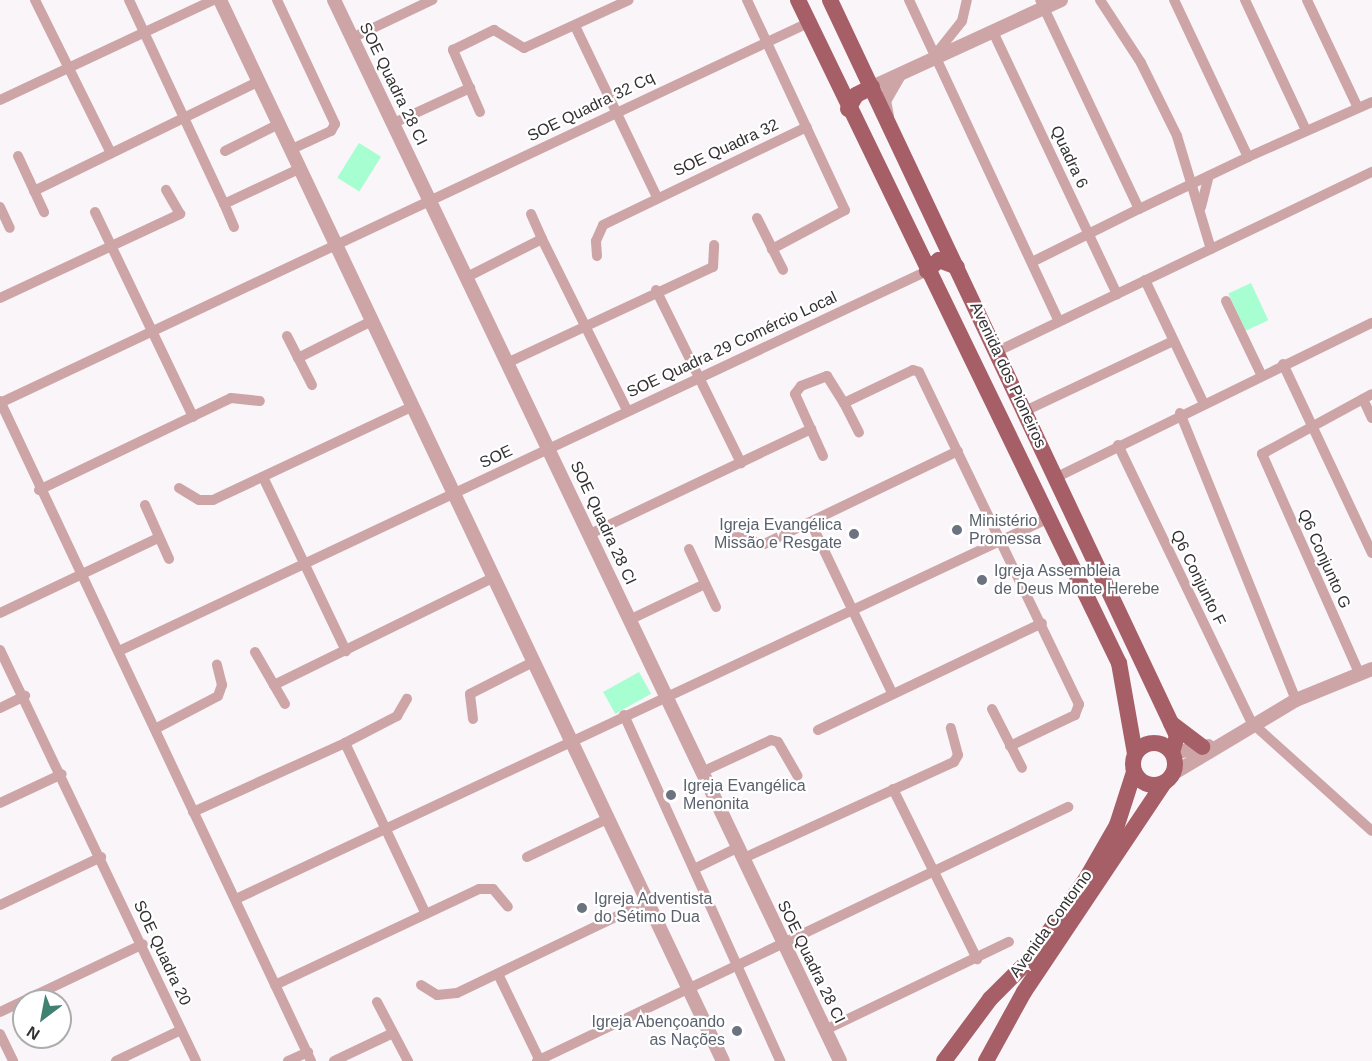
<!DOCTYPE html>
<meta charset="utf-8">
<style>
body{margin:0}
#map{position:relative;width:1372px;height:1061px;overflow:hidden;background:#f9f5f9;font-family:Helvetica,sans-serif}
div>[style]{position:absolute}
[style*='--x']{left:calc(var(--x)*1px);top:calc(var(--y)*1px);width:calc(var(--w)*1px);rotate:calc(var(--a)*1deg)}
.green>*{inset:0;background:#a7fed0;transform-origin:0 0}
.minor>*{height:10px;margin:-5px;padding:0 5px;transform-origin:5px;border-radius:5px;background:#cea5a7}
.tertiary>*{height:14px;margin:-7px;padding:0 7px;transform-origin:7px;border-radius:7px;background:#cea5a7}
.primary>*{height:16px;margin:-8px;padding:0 8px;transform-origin:8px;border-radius:8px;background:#a65f66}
.primary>.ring{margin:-8px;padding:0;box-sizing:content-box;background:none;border:16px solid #a65f66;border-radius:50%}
.dots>*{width:16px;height:16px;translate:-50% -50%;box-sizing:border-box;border:3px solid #fff;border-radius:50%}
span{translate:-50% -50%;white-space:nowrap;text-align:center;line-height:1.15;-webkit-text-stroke:4.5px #fff;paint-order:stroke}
.street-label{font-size:16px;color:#333132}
.worship-label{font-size:16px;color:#5b616d}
.left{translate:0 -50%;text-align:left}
.right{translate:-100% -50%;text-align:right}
.north{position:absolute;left:12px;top:989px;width:60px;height:60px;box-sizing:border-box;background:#fff;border:2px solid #adadad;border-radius:50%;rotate:212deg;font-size:16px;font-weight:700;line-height:24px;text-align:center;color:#333132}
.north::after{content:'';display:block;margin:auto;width:21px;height:27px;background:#408171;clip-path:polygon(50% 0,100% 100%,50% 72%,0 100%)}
</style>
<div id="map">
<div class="green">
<i style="left:359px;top:143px;width:26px;height:41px;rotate:32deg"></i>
<i style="left:1251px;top:283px;width:41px;height:25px;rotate:65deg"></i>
<i style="left:639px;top:672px;width:25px;height:41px;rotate:61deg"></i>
</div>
<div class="minor">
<i style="--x:35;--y:0;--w:171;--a:63.6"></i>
<i style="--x:129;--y:0;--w:225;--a:65"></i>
<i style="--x:277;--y:0;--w:137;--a:64.9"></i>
<i style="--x:335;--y:124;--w:8;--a:120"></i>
<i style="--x:331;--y:131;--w:43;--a:155.2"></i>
<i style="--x:747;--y:0;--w:232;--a:65"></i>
<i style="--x:845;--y:210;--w:83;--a:151.9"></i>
<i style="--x:909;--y:0;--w:353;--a:65"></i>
<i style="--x:1100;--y:0;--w:75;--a:56.9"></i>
<i style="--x:1141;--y:63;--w:81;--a:63.7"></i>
<i style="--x:1177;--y:136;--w:118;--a:73.3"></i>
<i style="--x:1245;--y:0;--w:144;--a:64.9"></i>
<i style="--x:1307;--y:0;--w:119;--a:64.7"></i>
<i style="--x:575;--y:26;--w:190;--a:64.4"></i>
<i style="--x:994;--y:34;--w:288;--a:64.7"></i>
<i style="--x:352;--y:38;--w:89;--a:-25.4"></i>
<i style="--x:935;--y:55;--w:43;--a:-51.5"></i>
<i style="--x:962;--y:21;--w:22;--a:-77"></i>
<i style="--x:0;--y:100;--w:235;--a:-25.1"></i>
<i style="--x:480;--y:112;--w:68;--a:-113.5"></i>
<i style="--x:453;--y:50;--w:46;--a:-26"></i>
<i style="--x:494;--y:30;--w:35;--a:31"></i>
<i style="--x:524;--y:48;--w:115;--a:-24.6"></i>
<i style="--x:394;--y:123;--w:84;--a:-24.7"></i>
<i style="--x:225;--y:151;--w:60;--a:-26.6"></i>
<i style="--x:18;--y:156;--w:62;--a:65.1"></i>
<i style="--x:1248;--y:157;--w:136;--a:-23.9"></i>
<i style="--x:34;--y:191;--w:248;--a:-26"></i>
<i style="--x:0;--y:207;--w:23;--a:65"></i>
<i style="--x:1201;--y:207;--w:32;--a:-76"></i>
<i style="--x:1139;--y:209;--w:121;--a:-25.5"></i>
<i style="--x:1248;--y:157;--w:174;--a:-115.2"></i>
<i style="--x:95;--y:212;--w:227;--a:64.4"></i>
<i style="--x:531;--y:214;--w:27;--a:66"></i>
<i style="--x:757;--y:218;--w:58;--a:63.4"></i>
<i style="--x:234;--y:227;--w:25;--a:-113"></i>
<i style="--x:224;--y:204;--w:85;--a:-25.1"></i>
<i style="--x:597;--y:256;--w:15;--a:-94"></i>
<i style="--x:596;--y:241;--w:17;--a:-66"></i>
<i style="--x:603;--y:225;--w:226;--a:-25.7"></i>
<i style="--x:1032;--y:262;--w:119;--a:-26.4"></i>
<i style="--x:1139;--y:209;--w:231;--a:-115.3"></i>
<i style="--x:467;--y:277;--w:84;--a:-26.9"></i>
<i style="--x:542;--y:239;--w:191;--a:63.6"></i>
<i style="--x:1145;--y:280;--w:135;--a:64.6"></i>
<i style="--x:656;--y:290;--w:193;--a:63.8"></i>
<i style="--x:0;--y:298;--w:199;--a:-25"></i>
<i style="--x:180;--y:214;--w:28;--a:-120"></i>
<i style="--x:1226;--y:301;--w:81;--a:64.4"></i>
<i style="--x:287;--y:336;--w:25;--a:63"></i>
<i style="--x:998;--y:351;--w:415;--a:-25.6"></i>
<i style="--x:507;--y:363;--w:227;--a:-25"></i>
<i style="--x:713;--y:267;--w:22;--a:-87"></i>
<i style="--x:1283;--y:364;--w:209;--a:64.8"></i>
<i style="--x:312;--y:385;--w:30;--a:-117"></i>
<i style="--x:298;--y:358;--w:83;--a:-26.6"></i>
<i style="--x:1363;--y:399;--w:21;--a:65"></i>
<i style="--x:0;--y:401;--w:730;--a:64.77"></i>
<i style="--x:0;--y:403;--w:893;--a:-25.19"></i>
<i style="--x:844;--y:403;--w:33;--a:63"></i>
<i style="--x:1025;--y:411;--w:164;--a:-25.3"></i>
<i style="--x:1180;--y:413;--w:310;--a:68"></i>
<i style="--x:1118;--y:445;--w:309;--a:64.3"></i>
<i style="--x:1252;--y:723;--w:161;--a:42"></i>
<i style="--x:823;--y:456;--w:68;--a:-114.3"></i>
<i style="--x:795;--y:394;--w:10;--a:-53"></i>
<i style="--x:801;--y:386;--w:28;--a:-21"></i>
<i style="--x:827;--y:376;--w:32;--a:58"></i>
<i style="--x:844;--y:403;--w:76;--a:-25.6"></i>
<i style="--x:913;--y:370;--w:6;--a:18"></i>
<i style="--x:919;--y:372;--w:369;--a:64.3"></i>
<i style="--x:1079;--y:704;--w:12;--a:110"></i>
<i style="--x:1075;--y:715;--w:72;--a:154.5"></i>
<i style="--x:263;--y:477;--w:193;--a:64.5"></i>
<i style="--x:1055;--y:478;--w:353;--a:-26.1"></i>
<i style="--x:179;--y:488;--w:23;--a:31"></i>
<i style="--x:199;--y:500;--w:14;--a:0"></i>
<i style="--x:213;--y:500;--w:222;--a:-25.1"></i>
<i style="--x:39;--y:490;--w:213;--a:-25.6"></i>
<i style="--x:231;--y:398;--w:29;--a:6"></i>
<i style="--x:145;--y:505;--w:59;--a:66"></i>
<i style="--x:811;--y:523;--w:188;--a:64.5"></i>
<i style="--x:590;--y:534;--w:245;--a:-25.4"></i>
<i style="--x:734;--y:536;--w:31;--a:15"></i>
<i style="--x:764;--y:544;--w:215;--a:-25.6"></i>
<i style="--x:689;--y:549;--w:64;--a:65"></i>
<i style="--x:0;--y:613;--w:175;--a:-25.4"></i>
<i style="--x:629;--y:620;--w:84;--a:-25.3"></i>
<i style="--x:0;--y:650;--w:455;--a:64.5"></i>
<i style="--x:119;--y:651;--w:893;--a:-25.19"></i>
<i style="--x:255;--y:652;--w:38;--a:60"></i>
<i style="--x:1360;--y:675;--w:242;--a:-113.9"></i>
<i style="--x:1262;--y:454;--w:125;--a:-28.6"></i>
<i style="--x:285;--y:704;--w:22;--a:-120"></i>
<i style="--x:274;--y:685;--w:245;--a:-26.1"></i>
<i style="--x:0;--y:708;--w:28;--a:-26"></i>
<i style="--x:992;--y:709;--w:66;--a:63"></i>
<i style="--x:624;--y:715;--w:380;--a:65.7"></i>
<i style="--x:473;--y:719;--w:25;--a:-97"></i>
<i style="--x:470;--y:694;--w:73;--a:-26.9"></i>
<i style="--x:155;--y:729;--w:71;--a:-27.6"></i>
<i style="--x:218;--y:696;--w:12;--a:-70"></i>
<i style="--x:222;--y:685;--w:21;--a:-104"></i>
<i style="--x:818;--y:730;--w:248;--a:-25.5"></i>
<i style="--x:345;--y:743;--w:59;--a:-27.4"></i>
<i style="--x:397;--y:716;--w:20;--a:-60"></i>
<i style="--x:702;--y:772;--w:76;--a:-24.9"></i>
<i style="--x:771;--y:740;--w:7;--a:16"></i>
<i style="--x:778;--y:742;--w:39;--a:60"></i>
<i style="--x:893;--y:789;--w:190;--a:63.7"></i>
<i style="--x:0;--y:803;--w:68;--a:-25.1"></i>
<i style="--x:193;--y:812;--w:167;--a:-24.4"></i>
<i style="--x:345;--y:743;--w:189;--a:64.7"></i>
<i style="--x:527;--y:857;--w:91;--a:-25.4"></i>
<i style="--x:744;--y:858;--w:231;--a:-24.6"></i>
<i style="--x:954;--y:762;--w:8;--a:-60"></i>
<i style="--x:958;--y:755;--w:28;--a:-105"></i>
<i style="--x:694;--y:869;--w:50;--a:-26.1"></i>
<i style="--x:236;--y:899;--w:898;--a:-25.11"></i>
<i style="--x:0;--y:905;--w:112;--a:-25.4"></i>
<i style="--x:498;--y:974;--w:97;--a:64.2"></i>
<i style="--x:275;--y:985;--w:225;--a:-25.2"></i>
<i style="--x:479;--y:889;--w:14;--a:0"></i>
<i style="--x:493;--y:889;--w:23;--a:50"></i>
<i style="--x:421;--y:985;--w:19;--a:32"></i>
<i style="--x:437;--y:995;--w:20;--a:-6"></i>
<i style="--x:457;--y:993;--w:211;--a:-25.6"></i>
<i style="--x:377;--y:1002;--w:67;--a:62.3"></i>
<i style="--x:0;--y:1012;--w:158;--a:-25.4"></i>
<i style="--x:825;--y:1030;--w:204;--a:-25.6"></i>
<i style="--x:0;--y:1034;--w:30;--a:64"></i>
<i style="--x:116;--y:1061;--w:72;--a:-25.5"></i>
<i style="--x:288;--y:1061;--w:22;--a:-24"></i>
<i style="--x:334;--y:1061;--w:65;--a:-25.4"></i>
<i style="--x:537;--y:1061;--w:589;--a:-25.56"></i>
</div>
<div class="tertiary">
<i style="--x:220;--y:0;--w:1174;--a:64.64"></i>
<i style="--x:334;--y:0;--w:1175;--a:64.5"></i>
<i style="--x:872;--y:87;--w:208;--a:-24.7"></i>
<i style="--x:887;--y:116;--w:15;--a:-101"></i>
<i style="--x:884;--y:101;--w:28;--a:-60"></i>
<i style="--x:1173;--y:753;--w:36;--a:-11"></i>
<i style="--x:1174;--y:773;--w:142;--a:-30.9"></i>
<i style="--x:1296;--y:700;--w:82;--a:-22.2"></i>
</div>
<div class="primary">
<i style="--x:798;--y:0;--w:737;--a:64.17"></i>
<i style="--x:1119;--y:663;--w:92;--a:80"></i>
<i style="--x:830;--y:0;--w:799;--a:64.75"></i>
<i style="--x:1171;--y:723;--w:14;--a:65"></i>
<i style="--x:1177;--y:736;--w:17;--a:107"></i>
<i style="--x:848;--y:109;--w:16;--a:-60"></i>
<i style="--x:856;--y:95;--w:18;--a:-27"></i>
<i style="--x:927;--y:271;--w:16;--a:-43"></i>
<i style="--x:939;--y:260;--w:19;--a:21"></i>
<i style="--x:1172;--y:724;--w:38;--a:37"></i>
<i class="ring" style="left:1133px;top:743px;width:26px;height:26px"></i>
<i style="--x:944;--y:1061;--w:77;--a:-53.4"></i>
<i style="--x:990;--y:999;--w:55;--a:-45"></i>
<i style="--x:1029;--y:960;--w:99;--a:-54.9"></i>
<i style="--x:1086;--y:879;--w:62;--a:-60.1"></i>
<i style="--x:1117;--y:825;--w:56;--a:-72.2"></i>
<i style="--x:986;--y:1061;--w:79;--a:-61.2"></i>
<i style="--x:1024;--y:992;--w:252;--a:-56.2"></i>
</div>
<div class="dots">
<i style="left:957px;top:530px;background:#6b7280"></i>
<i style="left:854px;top:534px;background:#6b7280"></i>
<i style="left:982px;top:580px;background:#6b7280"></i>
<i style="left:671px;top:795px;background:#6b7280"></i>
<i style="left:582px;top:908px;background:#6b7280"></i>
<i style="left:737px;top:1031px;background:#6b7280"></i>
</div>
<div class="street-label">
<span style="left:393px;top:84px;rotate:64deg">SOE Quadra 28 CI</span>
<span style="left:591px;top:107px;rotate:-26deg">SOE Quadra 32 Cq</span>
<span style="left:726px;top:148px;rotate:-25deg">SOE Quadra 32</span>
<span style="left:1069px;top:157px;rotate:65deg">Quadra 6</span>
<span style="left:732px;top:345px;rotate:-25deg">SOE Quadra 29 Comércio Local</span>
<span style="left:1008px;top:375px;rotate:65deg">Avenida dos Pioneiros</span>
<span style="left:496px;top:457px;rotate:-25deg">SOE</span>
<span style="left:603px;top:523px;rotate:65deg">SOE Quadra 28 CI</span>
<span style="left:1324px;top:559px;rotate:66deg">Q6 Conjunto G</span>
<span style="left:1198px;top:578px;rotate:64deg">Q6 Conjunto F</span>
<span style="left:1051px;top:924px;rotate:-54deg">Avenida Contorno</span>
<span style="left:162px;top:953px;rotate:65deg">SOE Quadra 20</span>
<span style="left:811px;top:962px;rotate:64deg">SOE Quadra 28 CI</span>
</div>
<div class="worship-label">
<span class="left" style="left:969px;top:530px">Ministério<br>Promessa</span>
<span class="right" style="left:842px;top:534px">Igreja Evangélica<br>Missão e Resgate</span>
<span class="left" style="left:994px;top:580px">Igreja Assembleia<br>de Deus Monte Herebe</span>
<span class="left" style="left:683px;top:795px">Igreja Evangélica<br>Menonita</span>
<span class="left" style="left:594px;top:908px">Igreja Adventista<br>do Sétimo Dua</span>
<span class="right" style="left:725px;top:1031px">Igreja Abençoando<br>as Nações</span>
</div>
<div class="north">N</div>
</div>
